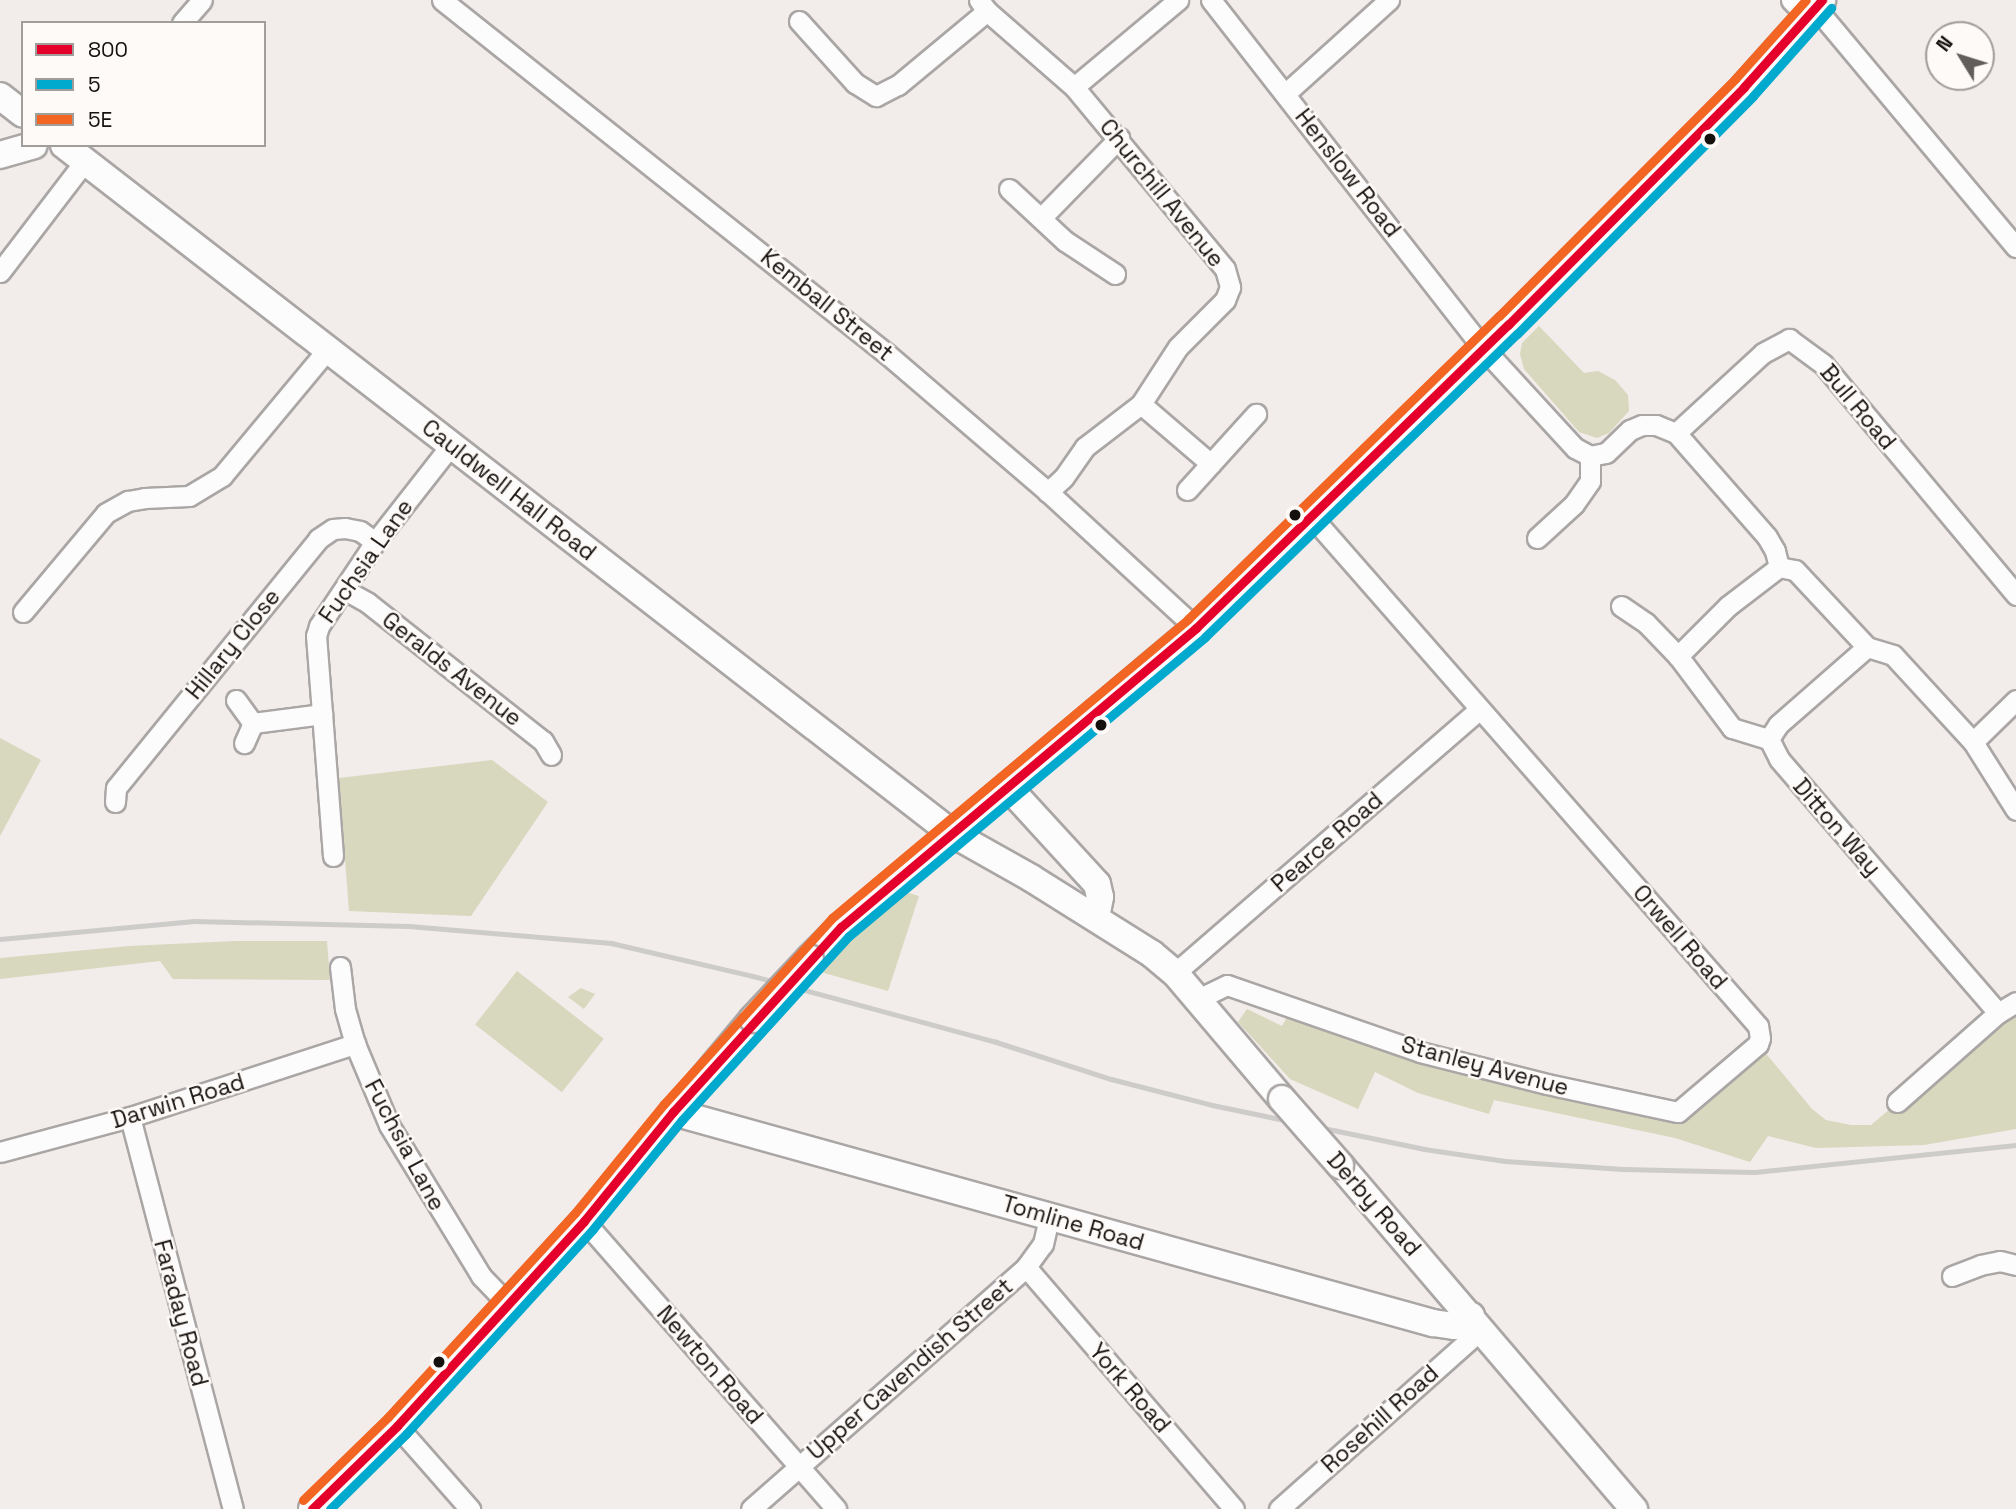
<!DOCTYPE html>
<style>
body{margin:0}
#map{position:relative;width:2016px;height:1509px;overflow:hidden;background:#f2ecea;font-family:"Space Grotesk",sans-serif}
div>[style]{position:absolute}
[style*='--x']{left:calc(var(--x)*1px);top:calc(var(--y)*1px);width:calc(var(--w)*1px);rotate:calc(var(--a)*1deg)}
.green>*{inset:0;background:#d7d8bd;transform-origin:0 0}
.roads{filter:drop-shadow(2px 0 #aaa6a5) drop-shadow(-2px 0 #aaa6a5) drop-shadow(0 2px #aaa6a5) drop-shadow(0 -2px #aaa6a5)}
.street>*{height:19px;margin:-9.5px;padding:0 9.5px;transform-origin:9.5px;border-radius:9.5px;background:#fdfcfc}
.secondary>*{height:26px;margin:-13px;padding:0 13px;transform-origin:13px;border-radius:13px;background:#fdfcfc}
.rail>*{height:5px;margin:-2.5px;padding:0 2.5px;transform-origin:2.5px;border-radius:2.5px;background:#cdcccb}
.bridges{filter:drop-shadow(2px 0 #aaa6a5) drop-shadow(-2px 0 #aaa6a5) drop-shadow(0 2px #aaa6a5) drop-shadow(0 -2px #aaa6a5)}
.secondary-bridge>*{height:26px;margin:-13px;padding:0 13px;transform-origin:13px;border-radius:13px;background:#fdfcfc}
.bus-1>*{height:9px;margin:-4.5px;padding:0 4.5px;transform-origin:4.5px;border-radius:4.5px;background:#e4002b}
.bus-2>*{height:9px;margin:-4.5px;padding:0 4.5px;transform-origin:4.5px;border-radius:4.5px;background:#00a9ce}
.bus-3>*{height:9px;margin:-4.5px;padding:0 4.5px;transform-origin:4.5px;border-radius:4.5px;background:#f26522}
.dots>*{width:19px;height:19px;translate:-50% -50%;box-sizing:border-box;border:4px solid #fefaf8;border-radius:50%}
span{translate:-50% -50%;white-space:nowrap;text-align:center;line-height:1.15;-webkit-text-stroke:5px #fefaf8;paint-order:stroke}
.street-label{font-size:23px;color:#14110f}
.legend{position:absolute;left:21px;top:21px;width:245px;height:126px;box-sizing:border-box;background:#fefaf8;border:2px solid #a09d9b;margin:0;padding:9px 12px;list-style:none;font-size:21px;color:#14110f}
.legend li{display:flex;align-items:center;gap:14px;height:35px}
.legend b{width:35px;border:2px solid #a09d9b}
.north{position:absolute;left:1925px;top:21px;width:70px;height:70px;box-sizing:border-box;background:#fefaf8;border:2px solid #a09d9b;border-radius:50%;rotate:308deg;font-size:19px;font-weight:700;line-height:28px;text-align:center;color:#14110f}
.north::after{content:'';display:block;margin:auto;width:24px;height:32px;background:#625e5c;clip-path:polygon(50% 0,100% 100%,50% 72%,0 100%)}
</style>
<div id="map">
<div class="green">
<i style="clip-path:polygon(1539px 326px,1584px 373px,1598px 371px,1615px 380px,1628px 395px,1629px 411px,1609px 433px,1597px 438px,1579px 432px,1524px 369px,1520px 354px,1522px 343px)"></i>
<i style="clip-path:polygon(0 738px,41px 760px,0 836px)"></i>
<i style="clip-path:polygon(492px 760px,548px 802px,471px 916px,349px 911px,339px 778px)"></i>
<i style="clip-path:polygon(902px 891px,919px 896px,888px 991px,817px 971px)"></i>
<i style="clip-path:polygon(236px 941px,327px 941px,330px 980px,173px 979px,160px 961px,0 979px,0 958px,129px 946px)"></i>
<i style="left:517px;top:971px;width:110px;height:68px;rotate:38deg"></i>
<i style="clip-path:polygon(581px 988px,595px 994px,584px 1009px,568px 997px)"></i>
<i style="clip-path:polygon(2016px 1002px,2016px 1129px,1924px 1145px,1816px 1148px,1768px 1136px,1750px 1162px,1675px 1138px,1494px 1100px,1489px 1114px,1418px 1093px,1375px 1072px,1358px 1109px,1290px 1079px,1238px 1022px,1247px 1009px,1282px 1026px,1293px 1006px,1420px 1052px,1678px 1112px,1758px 1044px,1812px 1109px,1826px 1120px,1851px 1125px,1871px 1125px)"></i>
</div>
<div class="roads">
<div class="street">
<i style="--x:442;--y:0;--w:569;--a:38.5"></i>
<i style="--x:887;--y:354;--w:212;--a:40.6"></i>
<i style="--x:1048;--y:492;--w:201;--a:42.6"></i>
<i style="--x:979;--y:0;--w:14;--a:54"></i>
<i style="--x:987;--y:11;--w:116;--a:41.1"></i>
<i style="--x:1074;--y:87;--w:236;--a:50.3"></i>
<i style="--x:1225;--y:269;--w:19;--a:74"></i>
<i style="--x:1230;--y:287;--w:14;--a:111"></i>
<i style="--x:1225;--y:300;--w:66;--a:135"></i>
<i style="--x:1178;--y:347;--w:68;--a:123"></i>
<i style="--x:1141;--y:404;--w:71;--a:142.5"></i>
<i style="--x:1085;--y:447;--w:38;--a:125"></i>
<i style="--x:1063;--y:478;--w:21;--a:137"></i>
<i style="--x:1211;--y:0;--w:442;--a:52"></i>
<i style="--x:1483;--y:348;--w:136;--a:47.4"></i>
<i style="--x:1575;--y:448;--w:17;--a:28"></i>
<i style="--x:1590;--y:456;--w:16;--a:-11"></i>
<i style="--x:1606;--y:453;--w:33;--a:-44"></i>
<i style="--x:1630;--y:430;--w:13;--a:-23"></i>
<i style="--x:1642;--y:425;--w:14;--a:0"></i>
<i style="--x:1656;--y:425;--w:22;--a:22"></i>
<i style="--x:1676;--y:433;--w:138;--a:48.8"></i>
<i style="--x:1767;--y:537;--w:16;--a:60"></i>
<i style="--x:1775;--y:551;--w:16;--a:76"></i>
<i style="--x:1779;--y:567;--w:64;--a:142.6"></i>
<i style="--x:1728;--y:606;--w:71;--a:135"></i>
<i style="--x:1678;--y:656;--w:90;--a:53.1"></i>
<i style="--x:1732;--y:728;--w:39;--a:17"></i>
<i style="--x:1791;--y:0;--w:23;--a:45"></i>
<i style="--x:1815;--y:7;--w:313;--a:50.1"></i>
<i style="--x:799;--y:21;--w:84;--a:47.9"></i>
<i style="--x:855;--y:83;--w:25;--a:32"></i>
<i style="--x:876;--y:96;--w:25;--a:-27"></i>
<i style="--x:898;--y:85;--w:116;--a:-39.7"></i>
<i style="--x:182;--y:23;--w:30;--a:-49"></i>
<i style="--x:1074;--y:87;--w:136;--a:-39.9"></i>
<i style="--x:1286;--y:93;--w:139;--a:-42.1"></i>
<i style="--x:1009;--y:189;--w:76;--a:42.9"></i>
<i style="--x:1065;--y:241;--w:60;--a:33.4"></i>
<i style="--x:1041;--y:218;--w:112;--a:-45.7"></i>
<i style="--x:0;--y:272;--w:138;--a:-52.6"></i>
<i style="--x:1141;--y:404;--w:92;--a:40.6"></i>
<i style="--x:1676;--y:433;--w:118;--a:-42.6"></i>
<i style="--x:1763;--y:353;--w:30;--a:-28"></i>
<i style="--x:1789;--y:339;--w:42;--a:36.3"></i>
<i style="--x:1823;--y:364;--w:301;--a:50.1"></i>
<i style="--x:1187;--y:490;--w:103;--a:-47.8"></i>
<i style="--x:1537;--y:538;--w:50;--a:-42.6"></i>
<i style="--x:1574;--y:504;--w:28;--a:-55"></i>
<i style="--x:1590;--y:481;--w:25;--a:-90"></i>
<i style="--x:1779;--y:567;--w:16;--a:11"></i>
<i style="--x:1795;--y:570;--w:105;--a:46.9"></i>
<i style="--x:1867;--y:647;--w:27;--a:17"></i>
<i style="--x:1893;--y:655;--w:118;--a:47.4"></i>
<i style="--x:345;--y:590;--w:26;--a:29"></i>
<i style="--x:368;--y:603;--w:223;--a:38.3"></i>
<i style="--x:543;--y:741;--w:16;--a:60"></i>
<i style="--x:1621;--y:606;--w:30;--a:34"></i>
<i style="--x:1646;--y:623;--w:46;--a:45.9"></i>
<i style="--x:23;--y:612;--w:129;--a:-50"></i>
<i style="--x:106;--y:513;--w:25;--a:-29"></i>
<i style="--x:128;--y:501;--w:17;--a:-10"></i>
<i style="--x:145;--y:498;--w:44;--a:-2.6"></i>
<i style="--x:189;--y:496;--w:39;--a:-31"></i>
<i style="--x:222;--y:476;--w:165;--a:-50.2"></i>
<i style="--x:1867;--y:647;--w:118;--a:138.8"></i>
<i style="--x:1778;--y:725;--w:17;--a:123"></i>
<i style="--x:1769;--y:739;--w:22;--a:63"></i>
<i style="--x:1779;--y:759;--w:335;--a:49.2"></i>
<i style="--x:236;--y:700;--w:29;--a:54"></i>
<i style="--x:253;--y:723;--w:22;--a:114"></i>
<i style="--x:2016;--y:700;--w:60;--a:135.7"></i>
<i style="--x:1973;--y:742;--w:80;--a:57.7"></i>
<i style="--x:253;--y:723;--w:70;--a:-7.4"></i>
<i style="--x:115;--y:802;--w:14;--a:-86"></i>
<i style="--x:116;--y:788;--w:321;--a:-50.9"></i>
<i style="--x:318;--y:539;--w:18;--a:-34"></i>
<i style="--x:333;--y:529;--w:12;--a:-5"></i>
<i style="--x:345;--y:528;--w:15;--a:11"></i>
<i style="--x:360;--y:531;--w:19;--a:36"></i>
<i style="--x:333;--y:856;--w:221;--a:-94.4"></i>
<i style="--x:316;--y:636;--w:10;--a:-73"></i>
<i style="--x:319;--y:626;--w:101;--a:-56.3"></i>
<i style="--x:375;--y:542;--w:123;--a:-51.9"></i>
<i style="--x:340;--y:967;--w:42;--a:83.2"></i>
<i style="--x:345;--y:1009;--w:36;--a:74"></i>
<i style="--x:355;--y:1044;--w:88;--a:67.2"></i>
<i style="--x:389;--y:1125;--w:177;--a:58.6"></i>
<i style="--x:481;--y:1276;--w:39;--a:46"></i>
<i style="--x:1175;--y:973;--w:402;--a:-40.9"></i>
<i style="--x:1198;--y:999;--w:32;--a:-26"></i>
<i style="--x:1227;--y:985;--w:204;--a:19.1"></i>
<i style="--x:1420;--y:1052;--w:131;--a:14.1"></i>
<i style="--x:1547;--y:1084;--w:134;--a:12.1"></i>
<i style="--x:1678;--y:1112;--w:105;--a:-40.4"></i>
<i style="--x:1758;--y:1044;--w:6;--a:-72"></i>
<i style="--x:1760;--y:1038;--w:12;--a:-99"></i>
<i style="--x:1758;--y:1026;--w:677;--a:-131.23"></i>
<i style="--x:1897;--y:1102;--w:135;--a:-41.4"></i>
<i style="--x:1998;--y:1013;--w:21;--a:-31"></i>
<i style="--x:130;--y:1117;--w:405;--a:75.3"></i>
<i style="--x:0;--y:1152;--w:135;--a:-15.1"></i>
<i style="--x:130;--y:1117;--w:237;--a:-18"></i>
<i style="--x:584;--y:1221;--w:383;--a:48.8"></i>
<i style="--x:1026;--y:1267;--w:319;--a:49.3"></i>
<i style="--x:1952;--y:1276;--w:30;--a:-21"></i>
<i style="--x:1980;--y:1265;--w:20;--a:-11"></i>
<i style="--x:2000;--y:1261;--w:16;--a:14"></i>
<i style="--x:397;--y:1426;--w:111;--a:48.7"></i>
<i style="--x:751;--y:1509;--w:366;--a:-41.3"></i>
<i style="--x:1026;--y:1267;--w:29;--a:-54"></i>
<i style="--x:1043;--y:1244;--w:28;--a:-77"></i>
<i style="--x:1279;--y:1509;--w:271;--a:-41.6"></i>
</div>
<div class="secondary">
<i style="--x:0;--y:96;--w:29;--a:38"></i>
<i style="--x:64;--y:145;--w:1125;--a:37.78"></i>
<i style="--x:953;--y:834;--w:90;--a:29.4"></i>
<i style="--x:1031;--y:878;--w:143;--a:32.1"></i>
<i style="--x:1152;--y:954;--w:30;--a:40"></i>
<i style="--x:1175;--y:973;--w:165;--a:49.7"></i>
<i style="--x:0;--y:155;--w:35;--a:-16"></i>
<i style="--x:1009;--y:788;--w:130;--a:47.5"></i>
<i style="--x:1097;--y:884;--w:13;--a:77"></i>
<i style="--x:1100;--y:897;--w:21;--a:101"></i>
<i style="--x:810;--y:958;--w:44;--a:-45"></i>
<i style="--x:841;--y:927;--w:464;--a:-40.1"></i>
<i style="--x:1196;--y:628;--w:435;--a:-44.2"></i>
<i style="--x:1508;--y:325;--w:335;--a:-45.2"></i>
<i style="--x:1744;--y:87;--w:117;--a:-48.1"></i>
<i style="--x:673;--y:1112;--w:789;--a:15.52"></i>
<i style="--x:1433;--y:1323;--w:22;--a:8"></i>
<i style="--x:1455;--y:1326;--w:19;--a:-32"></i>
<i style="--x:1340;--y:1165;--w:453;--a:49.5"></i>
<i style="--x:312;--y:1509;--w:119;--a:-44.3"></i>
<i style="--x:397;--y:1426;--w:277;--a:-47.6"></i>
<i style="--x:584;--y:1221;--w:263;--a:-50.1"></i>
</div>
</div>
<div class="rail">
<i style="--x:0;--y:939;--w:195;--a:-5.3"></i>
<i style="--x:194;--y:921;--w:215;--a:1.3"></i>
<i style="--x:409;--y:926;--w:203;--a:4.8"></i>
<i style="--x:611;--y:943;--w:146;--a:13.1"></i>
<i style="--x:753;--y:976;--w:249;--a:15.2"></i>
<i style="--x:993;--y:1041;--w:124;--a:17.9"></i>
<i style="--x:1111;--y:1079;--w:104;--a:14.4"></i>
<i style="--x:1212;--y:1105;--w:217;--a:11.7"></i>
<i style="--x:1424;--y:1149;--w:82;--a:8.4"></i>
<i style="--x:1505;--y:1161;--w:118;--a:3.9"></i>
<i style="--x:1623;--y:1169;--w:132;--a:1.3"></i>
<i style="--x:1755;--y:1172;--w:262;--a:-5.9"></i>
</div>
<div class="bridges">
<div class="secondary-bridge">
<i style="--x:753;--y:1019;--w:83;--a:-46.9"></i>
<i style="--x:1282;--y:1099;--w:88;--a:48.7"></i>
</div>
</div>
<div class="bus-1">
<i style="--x:312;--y:1509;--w:119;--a:-44.3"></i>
<i style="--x:397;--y:1426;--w:277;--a:-47.6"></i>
<i style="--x:584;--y:1221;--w:141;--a:-50.8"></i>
<i style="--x:673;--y:1112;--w:250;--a:-47.8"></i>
<i style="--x:841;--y:927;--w:464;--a:-40.1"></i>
<i style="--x:1196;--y:628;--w:435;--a:-44.2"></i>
<i style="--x:1508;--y:325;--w:335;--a:-45.2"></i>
<i style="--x:1744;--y:87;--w:117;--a:-48.1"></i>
</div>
<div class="bus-2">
<i style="--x:330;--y:1509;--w:107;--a:-44.6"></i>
<i style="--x:406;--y:1434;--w:277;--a:-47.6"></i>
<i style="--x:593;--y:1229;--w:141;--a:-50.8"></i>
<i style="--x:682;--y:1120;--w:248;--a:-47.8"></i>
<i style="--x:849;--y:936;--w:465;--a:-40"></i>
<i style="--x:1205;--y:637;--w:435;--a:-44.2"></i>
<i style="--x:1517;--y:334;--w:335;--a:-45.2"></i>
<i style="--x:1753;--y:96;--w:118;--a:-48.4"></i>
</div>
<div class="bus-3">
<i style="--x:303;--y:1500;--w:119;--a:-44.3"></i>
<i style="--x:388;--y:1417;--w:277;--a:-47.5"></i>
<i style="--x:575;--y:1213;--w:141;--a:-50.8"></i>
<i style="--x:664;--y:1104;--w:251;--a:-47.9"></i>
<i style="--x:832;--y:918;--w:465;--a:-40"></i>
<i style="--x:1188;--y:619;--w:434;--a:-44.3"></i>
<i style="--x:1499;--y:316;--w:334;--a:-45.1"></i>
<i style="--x:1735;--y:79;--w:106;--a:-48.1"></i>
</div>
<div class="dots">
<i style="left:1710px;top:139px;background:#14110f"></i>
<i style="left:1295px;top:515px;background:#14110f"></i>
<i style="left:1101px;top:725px;background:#14110f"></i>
<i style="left:439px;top:1362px;background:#14110f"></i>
</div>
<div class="street-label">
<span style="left:1348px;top:173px;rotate:52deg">Henslow Road</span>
<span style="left:1162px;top:193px;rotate:51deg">Churchill Avenue</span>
<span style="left:827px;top:305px;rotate:39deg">Kemball Street</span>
<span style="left:1858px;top:407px;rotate:50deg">Bull Road</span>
<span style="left:509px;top:490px;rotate:38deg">Cauldwell Hall Road</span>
<span style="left:366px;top:561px;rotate:-55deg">Fuchsia Lane</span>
<span style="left:233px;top:644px;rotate:-51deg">Hillary Close</span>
<span style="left:452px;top:669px;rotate:38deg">Geralds Avenue</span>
<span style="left:1837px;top:827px;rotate:49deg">Ditton Way</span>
<span style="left:1327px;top:842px;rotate:-41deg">Pearce Road</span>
<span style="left:1680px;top:937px;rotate:49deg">Orwell Road</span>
<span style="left:1485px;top:1066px;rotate:15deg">Stanley Avenue</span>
<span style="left:178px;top:1101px;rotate:-17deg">Darwin Road</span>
<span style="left:405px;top:1145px;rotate:62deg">Fuchsia Lane</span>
<span style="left:1374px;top:1204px;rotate:49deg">Derby Road</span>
<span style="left:1073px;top:1223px;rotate:16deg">Tomline Road</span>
<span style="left:181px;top:1313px;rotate:75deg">Faraday Road</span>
<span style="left:710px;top:1365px;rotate:49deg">Newton Road</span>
<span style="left:910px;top:1369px;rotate:-41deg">Upper Cavendish Street</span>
<span style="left:1130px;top:1388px;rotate:49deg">York Road</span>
<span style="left:1380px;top:1419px;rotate:-42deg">Rosehill Road</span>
</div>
<ul class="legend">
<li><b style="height:9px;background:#e4002b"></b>800</li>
<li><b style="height:9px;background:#00a9ce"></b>5</li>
<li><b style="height:9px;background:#f26522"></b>5E</li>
</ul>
<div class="north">N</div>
</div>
